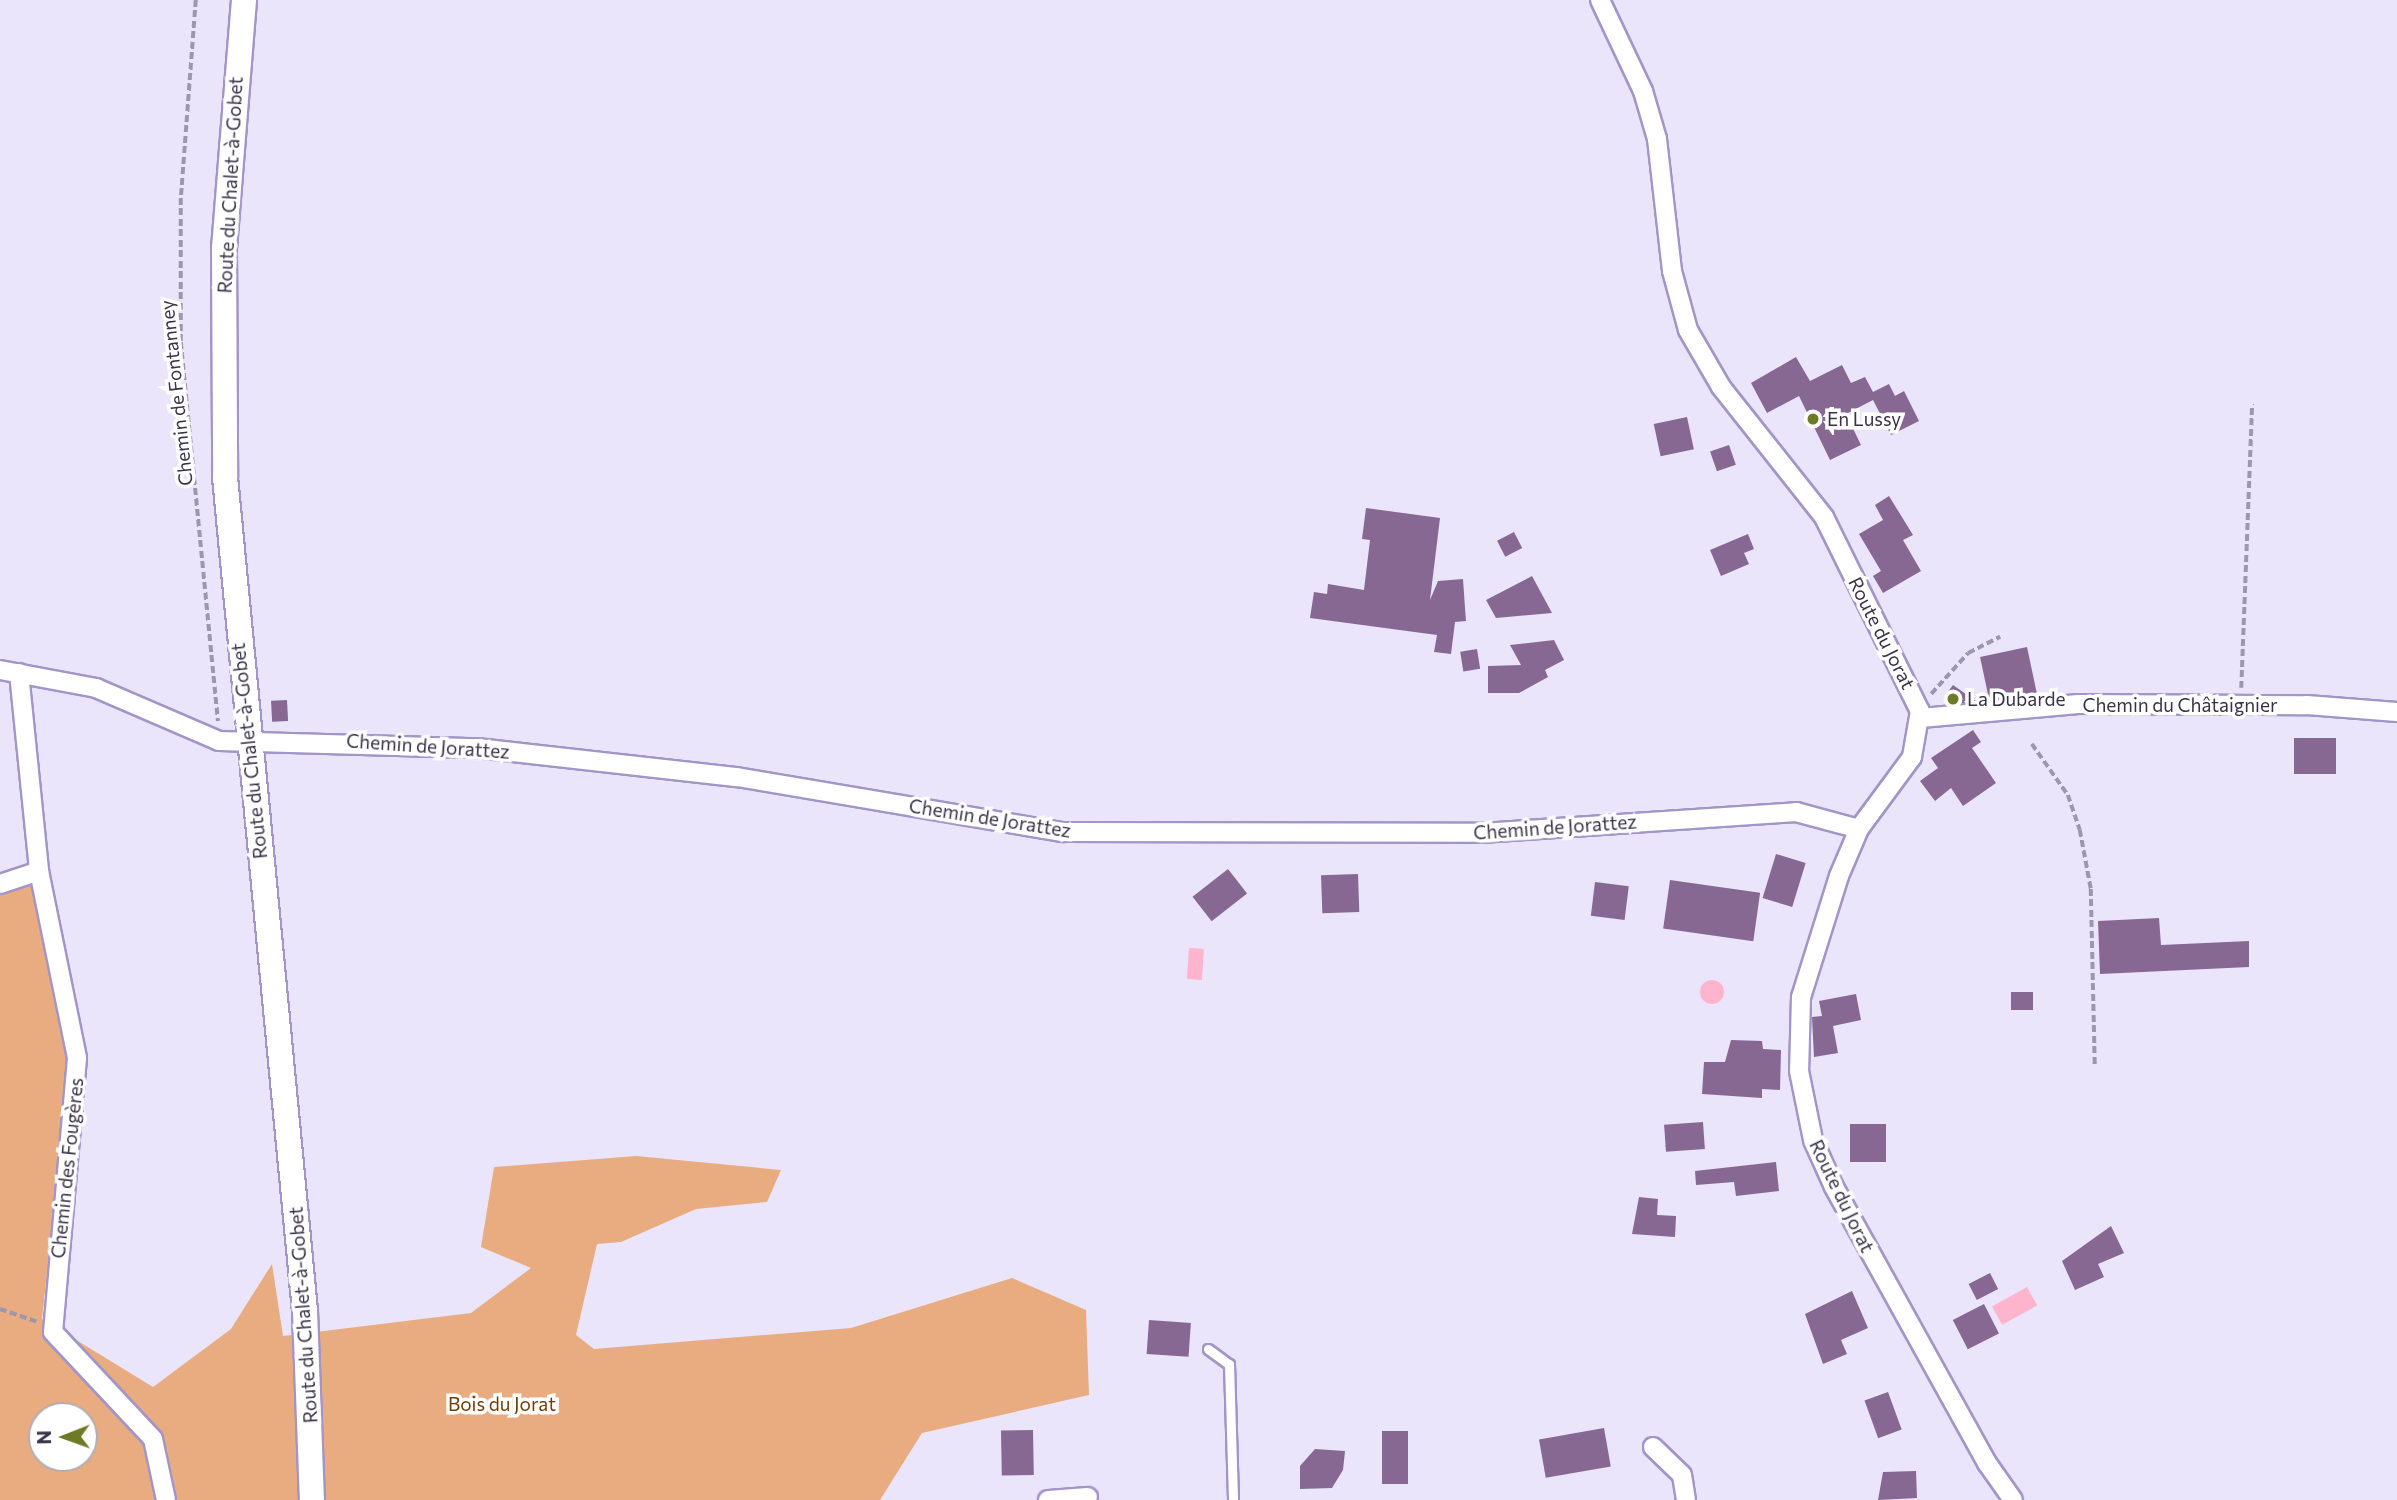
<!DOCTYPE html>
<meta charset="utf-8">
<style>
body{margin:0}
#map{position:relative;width:2397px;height:1500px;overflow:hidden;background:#eae5fb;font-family:Commissioner,sans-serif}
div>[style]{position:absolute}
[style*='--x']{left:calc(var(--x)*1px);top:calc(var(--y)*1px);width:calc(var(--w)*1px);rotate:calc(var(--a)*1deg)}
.forest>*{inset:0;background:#e9ac80}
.water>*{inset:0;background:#ffb4ce;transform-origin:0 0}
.round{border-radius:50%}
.building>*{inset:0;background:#876892;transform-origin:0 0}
.path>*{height:3.5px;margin-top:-1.75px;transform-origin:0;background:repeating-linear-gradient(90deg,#9d97ad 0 7px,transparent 0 10.5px)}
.roads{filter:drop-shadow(2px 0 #a295c7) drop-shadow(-2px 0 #a295c7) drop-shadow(0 2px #a295c7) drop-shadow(0 -2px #a295c7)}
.lane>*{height:9px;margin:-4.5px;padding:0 4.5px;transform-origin:4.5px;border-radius:4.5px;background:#fff}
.street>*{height:18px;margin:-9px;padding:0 9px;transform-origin:9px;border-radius:9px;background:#fff}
.secondary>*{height:24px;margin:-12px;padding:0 12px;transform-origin:12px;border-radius:12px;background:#fff}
.dots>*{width:19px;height:19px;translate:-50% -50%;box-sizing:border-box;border:4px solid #fff;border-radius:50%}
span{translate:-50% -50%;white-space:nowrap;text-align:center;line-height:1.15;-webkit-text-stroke:7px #fff;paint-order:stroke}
.street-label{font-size:19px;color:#383247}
.poi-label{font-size:19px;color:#383247}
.left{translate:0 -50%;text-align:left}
.park-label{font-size:19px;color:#733c05}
.north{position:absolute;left:28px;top:1402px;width:70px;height:70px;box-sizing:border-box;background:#fff;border:2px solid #afadb5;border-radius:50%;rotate:269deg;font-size:19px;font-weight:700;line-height:28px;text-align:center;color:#383247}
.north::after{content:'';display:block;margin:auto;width:24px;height:32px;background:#6e7a26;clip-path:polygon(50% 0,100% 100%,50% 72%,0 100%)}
</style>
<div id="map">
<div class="forest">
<i style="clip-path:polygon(evenodd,30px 882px,70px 1059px,42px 1319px,153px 1387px,231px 1329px,272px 1264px,283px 1336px,471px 1313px,531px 1268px,481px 1247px,494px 1167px,636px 1156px,781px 1170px,767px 1202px,696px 1209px,621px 1242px,597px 1244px,576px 1335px,594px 1349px,851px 1328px,1012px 1278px,1086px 1310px,1089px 1395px,922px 1433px,880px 1500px,0 1500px,0 892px,30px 882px,42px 1416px,84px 1416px,84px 1458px,42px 1458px,42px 1416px)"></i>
</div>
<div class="water">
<i style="left:1189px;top:948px;width:15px;height:31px;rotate:4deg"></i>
<i class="round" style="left:1700px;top:980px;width:24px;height:24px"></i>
<i style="left:2027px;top:1287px;width:21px;height:40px;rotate:61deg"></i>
</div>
<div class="building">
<i style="clip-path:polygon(1796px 357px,1810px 381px,1842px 365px,1851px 383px,1865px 377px,1873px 392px,1889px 384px,1895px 396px,1904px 391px,1919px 421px,1891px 435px,1873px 400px,1846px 414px,1861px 445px,1830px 460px,1799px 396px,1767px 413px,1751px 383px)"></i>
<i style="left:1687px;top:417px;width:33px;height:34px;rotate:78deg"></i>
<i style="left:1729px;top:445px;width:21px;height:20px;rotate:71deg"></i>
<i style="clip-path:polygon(1889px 496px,1913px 535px,1903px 540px,1921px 571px,1883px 593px,1873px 576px,1881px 571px,1859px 534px,1883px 520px,1875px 505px)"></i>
<i style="clip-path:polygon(1366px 508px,1440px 518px,1430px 600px,1438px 581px,1463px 579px,1465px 608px,1466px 621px,1455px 622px,1451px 654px,1434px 652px,1437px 635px,1310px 618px,1314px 592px,1327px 594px,1328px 584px,1364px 590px,1370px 540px,1362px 539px)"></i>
<i style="left:1514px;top:532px;width:18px;height:19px;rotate:63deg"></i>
<i style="clip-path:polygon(1748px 534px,1754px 549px,1744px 553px,1749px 564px,1721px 576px,1710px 550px)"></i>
<i style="clip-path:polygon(1532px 576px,1552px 613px,1496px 618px,1486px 600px)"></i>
<i style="clip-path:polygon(1554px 640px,1564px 660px,1545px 670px,1548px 677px,1519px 693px,1488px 693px,1488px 666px,1521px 665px,1510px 645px)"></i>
<i style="left:2027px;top:647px;width:50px;height:48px;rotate:78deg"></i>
<i style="left:1477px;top:649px;width:20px;height:17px;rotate:81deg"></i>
<i style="clip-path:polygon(1953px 685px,1977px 702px,1953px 704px,1944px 697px)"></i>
<i style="left:287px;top:700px;width:21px;height:16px;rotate:87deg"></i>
<i style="clip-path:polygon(1973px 730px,1981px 742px,1972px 748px,1996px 783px,1963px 806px,1951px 788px,1935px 801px,1920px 781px,1938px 768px,1931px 758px)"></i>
<i style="left:2294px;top:738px;width:42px;height:36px"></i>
<i style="left:1776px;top:854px;width:31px;height:46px;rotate:17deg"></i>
<i style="left:1228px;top:869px;width:31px;height:45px;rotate:52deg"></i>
<i style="left:1358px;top:874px;width:38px;height:37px;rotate:88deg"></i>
<i style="left:1670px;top:880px;width:91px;height:49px;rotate:8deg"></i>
<i style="left:1595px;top:882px;width:34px;height:34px;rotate:7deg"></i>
<i style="clip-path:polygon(2159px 918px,2161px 945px,2249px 941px,2249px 967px,2100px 974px,2098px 921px)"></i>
<i style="left:2011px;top:992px;width:22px;height:18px"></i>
<i style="clip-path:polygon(1856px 994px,1861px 1020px,1833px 1026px,1838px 1053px,1814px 1057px,1812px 1017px,1822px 1016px,1819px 1001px)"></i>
<i style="clip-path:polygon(1731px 1040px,1762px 1041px,1763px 1049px,1781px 1050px,1780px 1090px,1762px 1089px,1762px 1098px,1702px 1094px,1704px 1062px,1725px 1062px)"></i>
<i style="left:1703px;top:1122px;width:27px;height:39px;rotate:86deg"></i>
<i style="left:1850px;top:1124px;width:36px;height:38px"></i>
<i style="clip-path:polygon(1776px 1162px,1779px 1191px,1736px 1196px,1734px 1182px,1696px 1185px,1695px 1171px)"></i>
<i style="clip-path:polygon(1639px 1197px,1658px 1199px,1657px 1215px,1676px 1216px,1675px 1237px,1632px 1234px)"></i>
<i style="clip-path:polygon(2111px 1226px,2124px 1253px,2098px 1264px,2104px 1277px,2075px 1290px,2062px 1261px)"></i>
<i style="left:1990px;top:1273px;width:18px;height:24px;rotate:63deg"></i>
<i style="clip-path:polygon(1852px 1291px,1868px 1328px,1841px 1340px,1847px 1354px,1823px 1364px,1805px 1314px)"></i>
<i style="left:1984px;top:1304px;width:33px;height:35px;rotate:63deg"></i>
<i style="left:1149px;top:1320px;width:42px;height:34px;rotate:4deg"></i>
<i style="left:1888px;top:1392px;width:40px;height:25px;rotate:70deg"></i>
<i style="left:1604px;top:1428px;width:39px;height:66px;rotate:80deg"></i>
<i style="left:1033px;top:1430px;width:45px;height:32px;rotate:89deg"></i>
<i style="left:1382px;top:1431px;width:26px;height:53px"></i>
<i style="clip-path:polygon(1315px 1449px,1345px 1451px,1343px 1470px,1332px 1488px,1300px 1489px,1300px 1466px)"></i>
<i style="clip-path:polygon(1916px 1471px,1917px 1498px,1878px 1500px,1883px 1472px)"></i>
</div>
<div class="path">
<i style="--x:196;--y:0;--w:199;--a:94.3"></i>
<i style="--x:181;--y:198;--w:144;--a:90"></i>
<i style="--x:181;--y:342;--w:381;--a:84.4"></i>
<i style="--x:2241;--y:688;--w:284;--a:-87.8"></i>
<i style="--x:1931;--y:694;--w:55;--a:-47.9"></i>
<i style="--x:1968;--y:653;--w:36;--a:-27"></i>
<i style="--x:2032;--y:744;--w:62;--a:54.8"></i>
<i style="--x:2068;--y:795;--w:37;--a:71"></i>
<i style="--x:2080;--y:830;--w:60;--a:79.4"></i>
<i style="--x:2091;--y:889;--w:176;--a:88.7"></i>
<i style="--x:0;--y:1309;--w:39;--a:19"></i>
</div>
<div class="roads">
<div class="lane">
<i style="--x:1208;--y:1349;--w:26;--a:36"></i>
<i style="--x:1229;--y:1364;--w:136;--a:88.3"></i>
</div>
<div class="street">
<i style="--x:1600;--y:0;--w:101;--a:64.7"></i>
<i style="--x:1643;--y:91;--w:50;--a:73.7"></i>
<i style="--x:1657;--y:139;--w:133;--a:83.5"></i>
<i style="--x:1672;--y:271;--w:61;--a:74.8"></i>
<i style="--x:1688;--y:330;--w:66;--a:59.9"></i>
<i style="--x:1721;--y:387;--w:166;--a:51.6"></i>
<i style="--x:1824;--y:517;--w:216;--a:63.7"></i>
<i style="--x:1920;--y:711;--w:47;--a:99.9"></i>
<i style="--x:1912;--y:757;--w:89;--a:126.4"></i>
<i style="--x:1859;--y:829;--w:51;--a:113.1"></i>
<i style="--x:1839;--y:876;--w:127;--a:107.4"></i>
<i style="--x:1801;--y:997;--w:74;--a:91.5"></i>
<i style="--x:1799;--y:1071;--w:70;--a:78.5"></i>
<i style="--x:1813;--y:1140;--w:51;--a:65.9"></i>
<i style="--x:1834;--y:1187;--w:316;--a:61"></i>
<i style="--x:1987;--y:1463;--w:45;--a:54.9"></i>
<i style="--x:0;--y:670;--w:98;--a:10.6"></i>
<i style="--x:96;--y:688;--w:134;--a:23.3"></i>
<i style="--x:219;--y:741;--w:258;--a:1.6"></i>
<i style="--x:477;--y:748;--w:262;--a:6.4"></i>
<i style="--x:737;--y:777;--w:330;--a:9.6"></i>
<i style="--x:1062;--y:832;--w:420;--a:0.1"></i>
<i style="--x:1482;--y:833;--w:315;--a:-3.8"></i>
<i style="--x:1796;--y:812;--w:65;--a:15.1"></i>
<i style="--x:19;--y:673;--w:199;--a:84.2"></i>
<i style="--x:39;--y:871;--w:191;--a:78.5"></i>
<i style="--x:77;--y:1058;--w:275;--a:95"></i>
<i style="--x:53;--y:1332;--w:146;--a:46.9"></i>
<i style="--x:153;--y:1439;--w:62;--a:78"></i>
<i style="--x:1921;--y:718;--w:158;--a:-5.1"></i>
<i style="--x:2078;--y:704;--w:229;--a:0.3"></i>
<i style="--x:2307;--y:705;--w:90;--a:4.4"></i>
<i style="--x:0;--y:884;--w:41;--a:-18.4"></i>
<i style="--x:1653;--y:1447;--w:40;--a:44"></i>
<i style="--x:1682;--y:1475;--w:25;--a:81"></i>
<i style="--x:1048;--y:1500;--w:40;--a:-4.3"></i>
</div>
<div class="secondary">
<i style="--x:244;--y:0;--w:249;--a:94.6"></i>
<i style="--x:224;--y:248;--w:229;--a:89.7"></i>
<i style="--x:225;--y:477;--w:838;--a:84.52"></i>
<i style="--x:305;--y:1311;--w:189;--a:87.9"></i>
</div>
</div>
<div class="dots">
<i style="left:1813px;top:419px;background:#6e7a26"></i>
<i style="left:1953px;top:699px;background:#6e7a26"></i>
</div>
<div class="street-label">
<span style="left:230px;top:185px;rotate:-87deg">Route du Chalet-à-Gobet</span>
<span style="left:176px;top:393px;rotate:-96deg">Chemin de Fontanney</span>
<span style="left:1882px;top:633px;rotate:63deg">Route du Jorat</span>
<span style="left:2180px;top:705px">Chemin du Châtaignier</span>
<span style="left:428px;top:746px;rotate:4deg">Chemin de Jorattez</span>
<span style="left:249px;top:751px;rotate:-96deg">Route du Chalet-à-Gobet</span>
<span style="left:990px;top:818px;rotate:9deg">Chemin de Jorattez</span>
<span style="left:1555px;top:827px;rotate:-4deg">Chemin de Jorattez</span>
<span style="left:67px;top:1168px;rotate:-84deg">Chemin des Fougères</span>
<span style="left:1842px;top:1196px;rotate:64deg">Route du Jorat</span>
<span style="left:303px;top:1315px;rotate:-94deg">Route du Chalet-à-Gobet</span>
</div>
<div class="poi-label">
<span class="left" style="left:1827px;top:419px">En Lussy</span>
<span class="left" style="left:1967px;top:699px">La Dubarde</span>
</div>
<div class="park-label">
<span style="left:502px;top:1404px">Bois du Jorat</span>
</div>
<div class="north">N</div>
</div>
